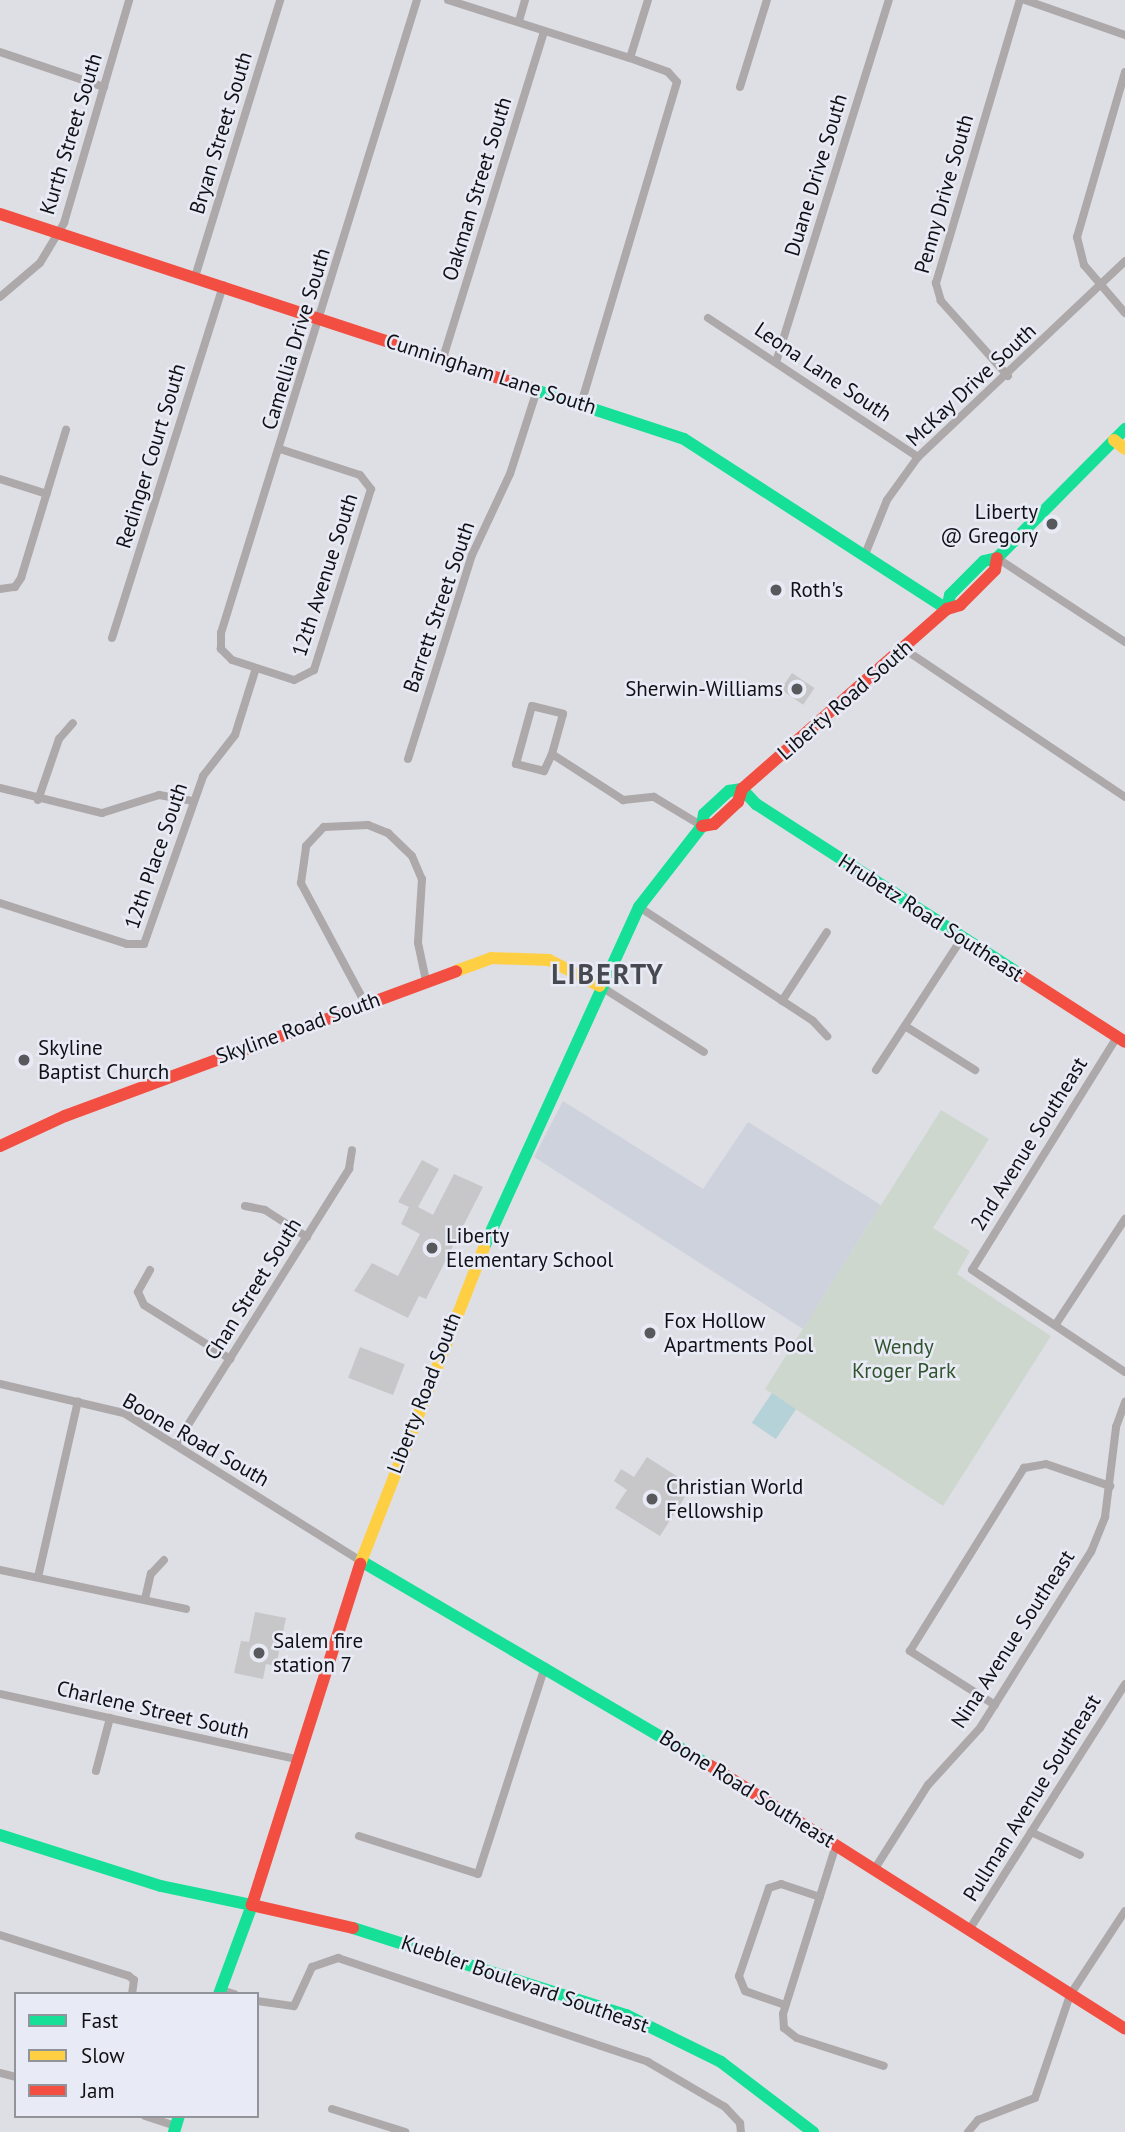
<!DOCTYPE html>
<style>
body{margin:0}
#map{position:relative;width:1125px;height:2132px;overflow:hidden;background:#dedfe4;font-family:"PT Sans",sans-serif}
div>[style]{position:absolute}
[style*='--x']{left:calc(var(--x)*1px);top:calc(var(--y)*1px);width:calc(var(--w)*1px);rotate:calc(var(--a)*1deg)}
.built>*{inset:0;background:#ced2dd}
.green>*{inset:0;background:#cdd7ce}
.water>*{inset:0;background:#b4d2d7;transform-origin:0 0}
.building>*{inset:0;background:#c7c6c8;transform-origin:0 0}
.street>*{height:8px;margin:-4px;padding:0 4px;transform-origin:4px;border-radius:4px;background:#ada8a9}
.fast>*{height:12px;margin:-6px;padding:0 6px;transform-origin:6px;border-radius:6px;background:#16e098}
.slow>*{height:12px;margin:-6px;padding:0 6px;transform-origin:6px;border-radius:6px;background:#ffcf43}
.jam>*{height:12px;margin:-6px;padding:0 6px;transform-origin:6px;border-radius:6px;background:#f24e42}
.dots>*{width:19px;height:19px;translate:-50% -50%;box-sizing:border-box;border:4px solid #e8ebf5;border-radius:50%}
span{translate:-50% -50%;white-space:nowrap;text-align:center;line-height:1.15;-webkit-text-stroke:5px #e8ebf5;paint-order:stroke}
.street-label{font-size:21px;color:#101114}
.poi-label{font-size:21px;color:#101114}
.right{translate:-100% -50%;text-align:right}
.left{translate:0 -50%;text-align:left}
.park-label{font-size:21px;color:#32542d}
.district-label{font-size:28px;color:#474951;font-weight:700;letter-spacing:2px}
.legend{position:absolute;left:14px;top:1992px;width:245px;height:126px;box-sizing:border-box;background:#e8ebf5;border:2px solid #92949b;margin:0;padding:9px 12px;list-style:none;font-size:21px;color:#101114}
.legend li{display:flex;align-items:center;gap:14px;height:35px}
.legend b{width:35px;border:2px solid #92949b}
</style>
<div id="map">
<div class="built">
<i style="clip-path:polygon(563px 1101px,703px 1189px,748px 1122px,881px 1205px,803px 1329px,534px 1157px)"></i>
</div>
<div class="green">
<i style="clip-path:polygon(941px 1110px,989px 1139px,933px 1228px,970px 1251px,957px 1274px,1051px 1336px,943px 1506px,765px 1389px)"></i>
</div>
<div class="water">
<i style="left:772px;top:1393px;width:29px;height:36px;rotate:34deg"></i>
</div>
<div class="building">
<i style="left:792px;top:673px;width:27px;height:20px;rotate:34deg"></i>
<i style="clip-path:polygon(422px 1160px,439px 1169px,418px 1207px,433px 1215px,454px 1174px,483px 1187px,426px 1299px,419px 1296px,408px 1318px,354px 1291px,372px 1263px,398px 1276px,420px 1234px,401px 1224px,409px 1207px,398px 1202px)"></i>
<i style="left:360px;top:1347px;width:48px;height:33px;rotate:21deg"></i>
<i style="clip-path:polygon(647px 1457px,692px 1486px,660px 1536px,615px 1508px,627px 1490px,614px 1481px,621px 1469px,634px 1477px)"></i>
<i style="clip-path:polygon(255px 1612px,286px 1618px,276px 1666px,266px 1664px,263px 1679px,234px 1673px,241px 1641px,249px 1642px)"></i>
</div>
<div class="street">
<i style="--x:448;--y:0;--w:191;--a:17.7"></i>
<i style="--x:630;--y:58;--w:40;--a:20.2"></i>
<i style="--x:668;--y:72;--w:13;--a:48"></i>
<i style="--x:677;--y:82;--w:336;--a:106.6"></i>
<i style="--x:1025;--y:0;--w:106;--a:19.3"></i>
<i style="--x:519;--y:21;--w:22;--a:-74"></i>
<i style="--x:0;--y:52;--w:110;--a:18.6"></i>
<i style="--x:630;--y:58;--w:61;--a:-72.8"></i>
<i style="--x:1125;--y:72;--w:172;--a:106.2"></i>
<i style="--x:1077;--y:237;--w:29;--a:76"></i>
<i style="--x:1084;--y:265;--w:63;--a:49.5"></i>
<i style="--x:740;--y:87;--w:91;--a:-72.8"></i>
<i style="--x:195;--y:277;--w:290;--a:-72.9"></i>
<i style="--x:0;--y:297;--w:52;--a:-40.4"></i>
<i style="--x:40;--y:263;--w:47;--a:-59"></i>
<i style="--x:64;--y:223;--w:232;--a:-73.7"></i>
<i style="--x:708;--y:318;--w:252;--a:33.5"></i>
<i style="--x:443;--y:358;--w:342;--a:-72.8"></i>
<i style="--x:777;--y:359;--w:376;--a:-72.7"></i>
<i style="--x:1008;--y:376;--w:101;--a:-131.8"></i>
<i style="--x:941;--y:301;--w:19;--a:-106"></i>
<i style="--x:936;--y:283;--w:295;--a:-73.5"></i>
<i style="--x:280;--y:449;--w:84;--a:18"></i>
<i style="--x:360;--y:475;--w:18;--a:52"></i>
<i style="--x:371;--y:489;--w:190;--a:107.5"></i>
<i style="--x:314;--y:670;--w:22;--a:153"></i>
<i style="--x:294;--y:680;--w:65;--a:-162.1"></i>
<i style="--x:232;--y:660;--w:16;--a:-135"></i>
<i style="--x:221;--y:649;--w:16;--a:-90"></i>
<i style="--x:221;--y:633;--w:663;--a:-72.8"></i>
<i style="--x:0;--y:479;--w:49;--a:17.7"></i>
<i style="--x:866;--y:552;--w:56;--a:-68"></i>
<i style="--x:887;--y:500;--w:53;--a:-54.2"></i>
<i style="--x:918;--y:457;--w:285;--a:-43.4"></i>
<i style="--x:997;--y:558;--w:153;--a:33.3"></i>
<i style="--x:0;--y:589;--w:15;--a:-8"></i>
<i style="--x:15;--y:587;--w:11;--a:-56"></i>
<i style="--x:21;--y:578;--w:155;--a:-73.1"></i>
<i style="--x:112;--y:638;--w:370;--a:-72.5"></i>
<i style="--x:904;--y:649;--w:266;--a:33.8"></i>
<i style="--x:552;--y:754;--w:19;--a:115"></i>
<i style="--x:544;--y:771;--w:29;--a:-166"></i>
<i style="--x:516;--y:764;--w:60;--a:-74.6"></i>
<i style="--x:532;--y:706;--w:32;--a:14"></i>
<i style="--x:563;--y:714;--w:41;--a:105.4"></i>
<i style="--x:552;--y:754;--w:85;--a:32.9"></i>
<i style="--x:623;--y:800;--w:31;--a:-6"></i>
<i style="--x:654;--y:797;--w:56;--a:31.1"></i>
<i style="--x:408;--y:759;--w:214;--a:-72.6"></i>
<i style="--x:472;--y:555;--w:89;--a:-64.9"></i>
<i style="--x:510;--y:474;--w:88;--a:-72.2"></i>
<i style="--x:0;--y:788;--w:105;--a:13.8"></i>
<i style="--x:102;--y:813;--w:60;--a:-17.5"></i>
<i style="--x:159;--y:795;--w:35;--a:10"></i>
<i style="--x:38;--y:800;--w:65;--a:-71"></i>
<i style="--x:59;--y:739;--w:21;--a:-49"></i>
<i style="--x:0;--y:903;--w:133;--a:17.9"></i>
<i style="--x:127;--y:944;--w:17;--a:0"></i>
<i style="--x:144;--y:944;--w:178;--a:-70.6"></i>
<i style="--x:203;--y:776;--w:52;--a:-52"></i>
<i style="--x:235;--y:735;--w:70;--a:-72.6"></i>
<i style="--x:639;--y:907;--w:208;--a:33.2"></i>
<i style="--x:813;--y:1021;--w:21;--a:47"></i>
<i style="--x:600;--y:986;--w:123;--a:32.4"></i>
<i style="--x:782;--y:1001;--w:82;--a:-56.9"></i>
<i style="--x:365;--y:1003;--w:136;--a:-118.1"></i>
<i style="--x:301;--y:883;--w:37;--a:-82"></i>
<i style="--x:306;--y:846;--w:26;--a:-47"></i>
<i style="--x:324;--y:827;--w:44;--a:-2.6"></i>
<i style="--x:368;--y:825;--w:22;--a:22"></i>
<i style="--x:388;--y:833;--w:33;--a:44"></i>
<i style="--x:412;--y:856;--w:25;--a:67"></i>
<i style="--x:422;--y:879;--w:64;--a:93.6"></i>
<i style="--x:418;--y:943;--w:38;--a:78"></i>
<i style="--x:905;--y:1026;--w:83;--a:32.2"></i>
<i style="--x:1117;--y:1037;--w:274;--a:121.9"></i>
<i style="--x:972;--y:1270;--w:184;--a:33.7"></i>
<i style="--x:876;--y:1070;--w:158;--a:-56.9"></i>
<i style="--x:245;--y:1206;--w:20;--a:11"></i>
<i style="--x:265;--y:1210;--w:50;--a:32.7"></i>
<i style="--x:150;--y:1270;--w:25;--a:119"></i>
<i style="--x:138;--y:1292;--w:14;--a:65"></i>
<i style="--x:144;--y:1305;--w:102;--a:32.1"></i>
<i style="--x:1056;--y:1324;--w:126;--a:-56.7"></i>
<i style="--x:0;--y:1384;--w:127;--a:13.2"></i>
<i style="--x:124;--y:1413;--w:279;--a:32"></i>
<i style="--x:176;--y:1444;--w:325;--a:-57.8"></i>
<i style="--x:349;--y:1169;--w:19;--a:-81"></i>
<i style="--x:0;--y:1570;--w:190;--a:11.8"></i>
<i style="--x:38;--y:1577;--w:180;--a:-77.2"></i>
<i style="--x:145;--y:1599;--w:26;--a:-77"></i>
<i style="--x:151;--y:1574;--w:19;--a:-47"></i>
<i style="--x:0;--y:1694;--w:306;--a:12.4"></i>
<i style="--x:995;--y:1705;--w:101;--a:-147.6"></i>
<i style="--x:910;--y:1651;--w:216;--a:-58.1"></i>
<i style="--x:1024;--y:1468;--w:22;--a:-10"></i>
<i style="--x:1046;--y:1464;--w:68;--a:19"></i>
<i style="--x:96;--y:1771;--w:55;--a:-75.2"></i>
<i style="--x:1031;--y:1832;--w:54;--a:25.1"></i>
<i style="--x:359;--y:1836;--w:125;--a:17.7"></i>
<i style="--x:478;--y:1874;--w:218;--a:-72.1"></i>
<i style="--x:836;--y:1845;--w:177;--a:107.4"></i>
<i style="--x:783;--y:2014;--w:14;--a:86"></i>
<i style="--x:784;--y:2028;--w:16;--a:38"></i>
<i style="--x:797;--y:2038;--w:91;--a:17.8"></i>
<i style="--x:874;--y:1870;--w:101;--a:-57.6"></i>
<i style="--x:928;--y:1785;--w:77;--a:-47.6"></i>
<i style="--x:980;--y:1728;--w:208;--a:-57.8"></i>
<i style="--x:1091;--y:1552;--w:38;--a:-68"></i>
<i style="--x:1105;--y:1517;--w:91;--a:-83"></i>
<i style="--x:1116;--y:1427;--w:27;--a:-70"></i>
<i style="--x:969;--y:1930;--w:291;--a:-57.6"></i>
<i style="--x:0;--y:1935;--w:135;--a:17.6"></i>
<i style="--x:129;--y:1976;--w:6;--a:39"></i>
<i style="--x:134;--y:1980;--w:14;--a:98"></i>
<i style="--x:221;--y:1990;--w:14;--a:17"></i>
<i style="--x:257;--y:2001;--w:37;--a:8"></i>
<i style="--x:294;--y:2006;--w:43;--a:-65.2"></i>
<i style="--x:312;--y:1967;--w:28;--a:-19"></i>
<i style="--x:338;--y:1958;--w:327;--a:18.5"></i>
<i style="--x:648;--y:2062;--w:89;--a:30.3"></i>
<i style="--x:725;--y:2107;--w:22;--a:47"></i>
<i style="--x:740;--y:2123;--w:9;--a:84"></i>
<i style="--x:785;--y:2005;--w:42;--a:-160.7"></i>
<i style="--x:745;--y:1991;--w:16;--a:-112"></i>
<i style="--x:739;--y:1976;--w:93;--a:-71.2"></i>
<i style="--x:769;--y:1888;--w:13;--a:-18"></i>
<i style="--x:781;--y:1884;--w:41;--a:18.4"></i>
<i style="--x:0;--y:2073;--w:16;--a:14"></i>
<i style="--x:332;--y:2109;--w:77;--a:17.5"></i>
<i style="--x:145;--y:2116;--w:33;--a:18"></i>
<i style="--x:968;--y:2132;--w:16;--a:-50"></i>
<i style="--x:978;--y:2120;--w:61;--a:-21.1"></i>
<i style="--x:1035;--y:2098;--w:109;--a:-71.2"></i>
<i style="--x:1070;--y:1995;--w:100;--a:-56.8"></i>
</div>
<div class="fast">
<i style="--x:529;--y:388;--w:163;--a:18.2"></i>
<i style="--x:684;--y:439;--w:313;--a:32.9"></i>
<i style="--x:947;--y:609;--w:14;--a:-78"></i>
<i style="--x:950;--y:595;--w:48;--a:-45"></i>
<i style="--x:984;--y:561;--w:13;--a:-13"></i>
<i style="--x:997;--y:558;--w:182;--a:-45.2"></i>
<i style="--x:742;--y:789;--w:21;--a:47"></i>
<i style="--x:756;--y:804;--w:312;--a:32.8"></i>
<i style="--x:484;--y:1247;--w:374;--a:-65.5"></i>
<i style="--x:639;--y:907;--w:103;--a:-52.1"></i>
<i style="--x:702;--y:826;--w:12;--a:-81"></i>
<i style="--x:704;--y:814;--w:34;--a:-43"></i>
<i style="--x:729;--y:791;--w:13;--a:-9"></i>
<i style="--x:361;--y:1561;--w:406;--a:30.4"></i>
<i style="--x:0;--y:1835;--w:169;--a:17.6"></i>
<i style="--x:161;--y:1886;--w:93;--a:11.8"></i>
<i style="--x:252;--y:1905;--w:95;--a:110.3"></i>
<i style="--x:353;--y:1928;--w:287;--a:17.7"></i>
<i style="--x:626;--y:2015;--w:106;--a:26.3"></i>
<i style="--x:721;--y:2062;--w:116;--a:37.3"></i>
<i style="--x:174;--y:2132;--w:17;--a:-73"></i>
</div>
<div class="slow">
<i style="--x:1114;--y:440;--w:14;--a:39"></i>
<i style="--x:456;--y:971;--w:37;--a:-20"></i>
<i style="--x:491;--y:958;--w:58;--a:2"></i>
<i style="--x:549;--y:960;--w:57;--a:27"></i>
<i style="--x:360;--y:1564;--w:340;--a:-68.6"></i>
</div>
<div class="jam">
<i style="--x:0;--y:214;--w:557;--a:18.21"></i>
<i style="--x:702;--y:826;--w:12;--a:-9"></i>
<i style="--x:714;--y:824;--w:33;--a:-43"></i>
<i style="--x:738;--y:802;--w:14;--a:-73"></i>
<i style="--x:742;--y:789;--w:273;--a:-41.3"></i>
<i style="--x:947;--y:609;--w:14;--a:-17"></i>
<i style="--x:960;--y:605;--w:49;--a:-45"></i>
<i style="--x:995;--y:570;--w:12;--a:-81"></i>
<i style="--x:1018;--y:973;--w:127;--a:32.8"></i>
<i style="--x:0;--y:1146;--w:72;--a:-24.8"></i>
<i style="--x:65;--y:1116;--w:417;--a:-20.3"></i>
<i style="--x:711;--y:1766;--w:490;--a:32.4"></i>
<i style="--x:353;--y:1928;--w:104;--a:-167.2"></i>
<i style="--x:252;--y:1905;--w:358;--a:-72.4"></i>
</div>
<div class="dots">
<i style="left:1052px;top:524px;background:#58595d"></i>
<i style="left:776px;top:590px;background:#58595d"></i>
<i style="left:797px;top:689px;background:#58595d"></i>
<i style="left:24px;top:1060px;background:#58595d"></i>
<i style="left:432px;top:1248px;background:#58595d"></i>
<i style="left:650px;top:1333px;background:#58595d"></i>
<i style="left:652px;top:1499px;background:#58595d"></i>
<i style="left:259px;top:1653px;background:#58595d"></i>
</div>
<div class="street-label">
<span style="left:221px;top:133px;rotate:-73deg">Bryan Street South</span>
<span style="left:71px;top:134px;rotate:-73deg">Kurth Street South</span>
<span style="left:816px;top:175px;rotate:-73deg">Duane Drive South</span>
<span style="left:477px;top:189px;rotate:-73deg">Oakman Street South</span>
<span style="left:944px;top:194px;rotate:-74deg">Penny Drive South</span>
<span style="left:296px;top:339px;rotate:-73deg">Camellia Drive South</span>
<span style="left:823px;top:372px;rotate:34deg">Leona Lane South</span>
<span style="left:491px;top:374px;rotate:18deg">Cunningham Lane South</span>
<span style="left:971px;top:385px;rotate:-43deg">McKay Drive South</span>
<span style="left:151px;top:456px;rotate:-73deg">Redinger Court South</span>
<span style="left:325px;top:575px;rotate:-72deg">12th Avenue South</span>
<span style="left:439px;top:607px;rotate:-71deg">Barrett Street South</span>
<span style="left:845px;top:700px;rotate:-41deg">Liberty Road South</span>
<span style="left:156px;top:856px;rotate:-71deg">12th Place South</span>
<span style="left:931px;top:918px;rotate:33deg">Hrubetz Road Southeast</span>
<span style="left:298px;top:1028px;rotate:-20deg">Skyline Road South</span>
<span style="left:1029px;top:1144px;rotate:-58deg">2nd Avenue Southeast</span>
<span style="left:253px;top:1289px;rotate:-58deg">Chan Street South</span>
<span style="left:424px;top:1393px;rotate:-69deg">Liberty Road South</span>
<span style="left:196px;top:1440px;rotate:30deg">Boone Road South</span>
<span style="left:1013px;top:1639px;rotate:-57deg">Nina Avenue Southeast</span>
<span style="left:153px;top:1710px;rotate:13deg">Charlene Street South</span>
<span style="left:747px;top:1789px;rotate:32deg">Boone Road Southeast</span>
<span style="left:1032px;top:1798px;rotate:-58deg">Pullman Avenue Southeast</span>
<span style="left:525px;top:1984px;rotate:19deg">Kuebler Boulevard Southeast</span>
</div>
<div class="poi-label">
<span class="right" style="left:1038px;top:524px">Liberty<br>@ Gregory</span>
<span class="left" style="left:790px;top:590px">Roth's</span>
<span class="right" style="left:783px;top:689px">Sherwin-Williams</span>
<span class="left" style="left:38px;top:1060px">Skyline<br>Baptist Church</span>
<span class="left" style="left:446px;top:1248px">Liberty<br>Elementary School</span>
<span class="left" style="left:664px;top:1333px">Fox Hollow<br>Apartments Pool</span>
<span class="left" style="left:666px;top:1499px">Christian World<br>Fellowship</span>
<span class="left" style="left:273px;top:1653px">Salem fire<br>station 7</span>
</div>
<div class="park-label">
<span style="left:904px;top:1359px">Wendy<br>Kroger Park</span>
</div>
<div class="district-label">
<span style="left:608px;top:974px">LIBERTY</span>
</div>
<ul class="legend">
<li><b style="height:9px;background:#16e098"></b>Fast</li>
<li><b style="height:9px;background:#ffcf43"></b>Slow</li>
<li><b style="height:9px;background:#f24e42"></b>Jam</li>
</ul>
</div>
